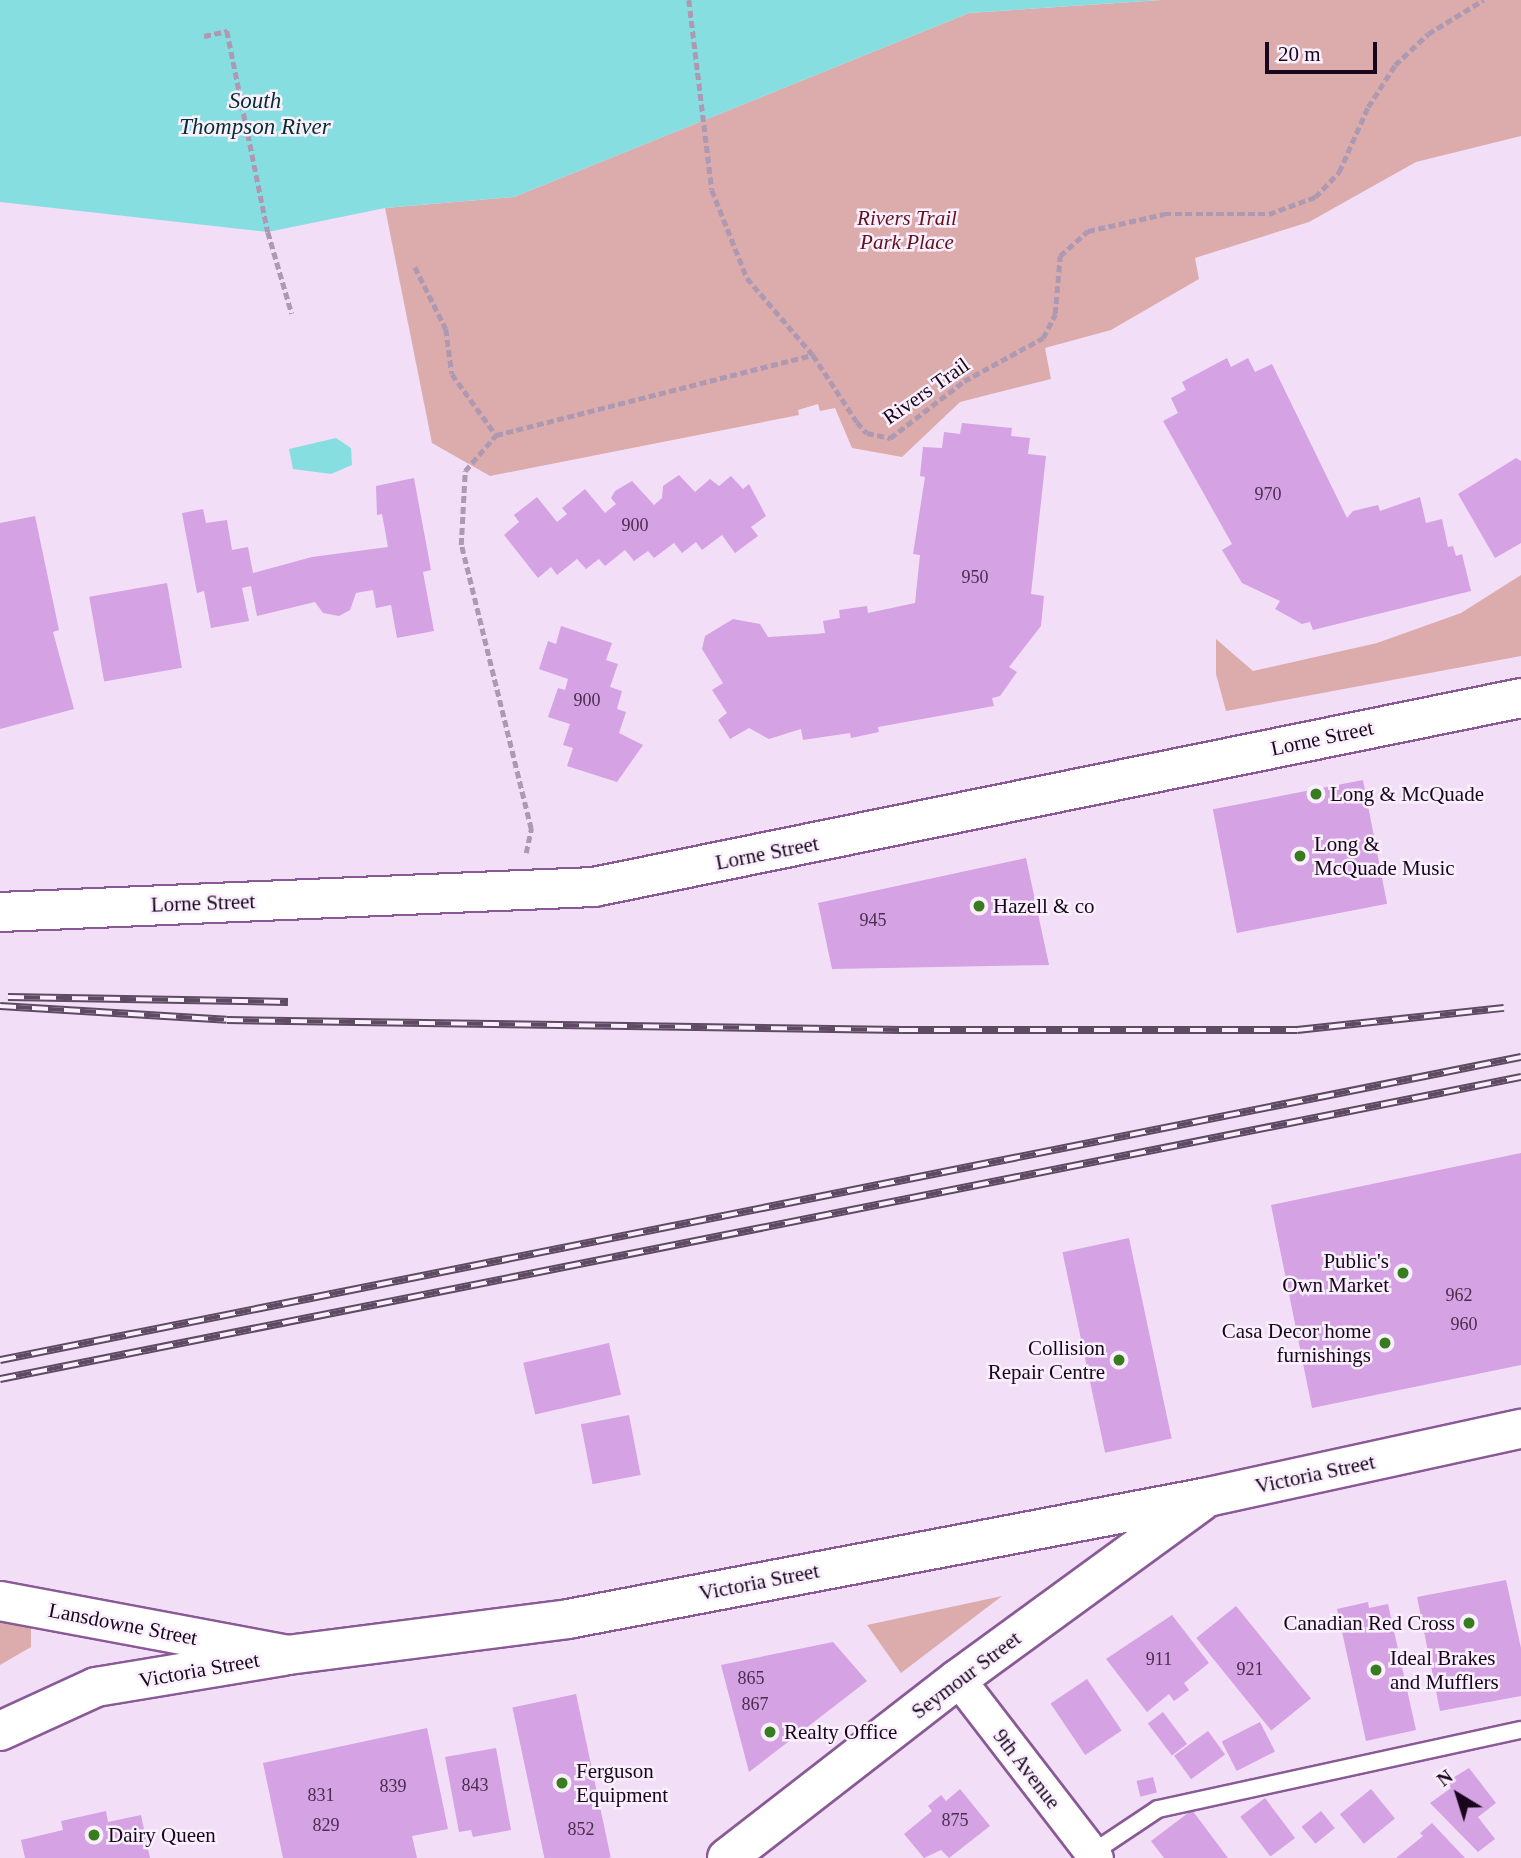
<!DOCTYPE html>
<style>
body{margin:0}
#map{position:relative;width:1521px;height:1858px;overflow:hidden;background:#f3def8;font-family:Georgia,serif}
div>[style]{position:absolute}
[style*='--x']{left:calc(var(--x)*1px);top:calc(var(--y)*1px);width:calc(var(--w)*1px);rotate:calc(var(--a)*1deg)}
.green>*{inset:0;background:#dcacac}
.water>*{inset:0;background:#87dee1}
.building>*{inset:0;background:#d5a2e3;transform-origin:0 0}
.path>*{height:4.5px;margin-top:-2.25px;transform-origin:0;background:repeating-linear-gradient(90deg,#ae99b2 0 7px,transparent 0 10.5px)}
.roads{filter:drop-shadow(2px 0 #895a96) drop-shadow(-2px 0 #895a96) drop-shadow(0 2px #895a96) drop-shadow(0 -2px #895a96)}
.service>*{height:16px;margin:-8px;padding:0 8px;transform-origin:8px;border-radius:8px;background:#fff}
.minor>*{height:33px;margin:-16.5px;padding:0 16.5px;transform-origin:16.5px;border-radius:16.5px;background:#fff}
.tertiary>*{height:38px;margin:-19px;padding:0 19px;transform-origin:19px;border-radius:19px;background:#fff}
.secondary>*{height:38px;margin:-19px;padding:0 19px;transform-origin:19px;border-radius:19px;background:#fff}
.rail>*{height:8px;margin-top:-4px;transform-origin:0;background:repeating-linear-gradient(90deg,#faeffd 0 16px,#5e4a62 0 32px);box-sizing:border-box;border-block:2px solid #5e4a62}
.dots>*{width:19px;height:19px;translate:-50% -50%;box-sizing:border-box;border:4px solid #faeffd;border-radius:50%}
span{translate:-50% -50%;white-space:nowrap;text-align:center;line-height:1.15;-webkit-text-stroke:5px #faeffd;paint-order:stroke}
.number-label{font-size:18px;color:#482d4e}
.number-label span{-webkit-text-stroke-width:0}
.park-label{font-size:21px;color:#63111d;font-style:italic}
.street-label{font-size:21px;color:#19061d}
.poi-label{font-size:21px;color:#19061d}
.left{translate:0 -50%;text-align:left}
.right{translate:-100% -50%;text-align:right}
.water-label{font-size:23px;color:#033032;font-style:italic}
.north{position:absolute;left:1423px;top:1760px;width:70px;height:70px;-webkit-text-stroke:5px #faeffd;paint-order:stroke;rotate:322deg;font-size:19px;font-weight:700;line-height:28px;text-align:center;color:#19061d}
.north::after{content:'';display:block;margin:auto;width:24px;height:32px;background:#19061d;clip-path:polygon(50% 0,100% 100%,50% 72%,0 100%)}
.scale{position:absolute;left:1265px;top:42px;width:112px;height:32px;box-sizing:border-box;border:4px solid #19061d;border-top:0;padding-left:9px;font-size:21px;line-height:24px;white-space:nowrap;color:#19061d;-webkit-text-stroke:5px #faeffd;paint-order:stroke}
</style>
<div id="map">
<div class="green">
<i style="clip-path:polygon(1161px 0,1521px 0,1521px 136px,1416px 162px,1309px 222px,1195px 258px,1199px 279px,1111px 330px,1045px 348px,1051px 379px,960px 402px,902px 457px,852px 448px,835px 408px,820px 411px,818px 404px,798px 410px,799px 415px,490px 476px,432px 443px,385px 208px,514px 197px,969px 13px)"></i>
<i style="clip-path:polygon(1521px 575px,1521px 656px,1226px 711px,1216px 674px,1216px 639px,1253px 671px,1377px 643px,1461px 613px)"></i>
<i style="clip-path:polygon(1002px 1596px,901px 1673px,867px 1625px)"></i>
<i style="clip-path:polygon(0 1622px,31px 1624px,31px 1647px,0 1665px)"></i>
</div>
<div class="water">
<i style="clip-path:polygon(0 0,1161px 0,969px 13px,514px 197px,385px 208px,268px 232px,0 202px)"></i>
<i style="clip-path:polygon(336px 438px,351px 448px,352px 465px,331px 474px,293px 469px,289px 449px)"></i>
</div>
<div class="building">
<i style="clip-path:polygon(1227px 358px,1231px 367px,1248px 358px,1255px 372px,1272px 364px,1347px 518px,1353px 511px,1378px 505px,1380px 511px,1420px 497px,1426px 523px,1442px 519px,1448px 547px,1453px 546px,1456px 556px,1462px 554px,1471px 591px,1313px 630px,1310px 622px,1302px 624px,1275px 609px,1280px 601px,1242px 583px,1222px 550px,1232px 544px,1163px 421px,1178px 413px,1171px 398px,1186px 390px,1182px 382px)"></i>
<i style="clip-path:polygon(962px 423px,1012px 428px,1011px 436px,1030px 438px,1028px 454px,1046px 456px,1031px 594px,1044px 596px,1041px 626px,1009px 667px,1017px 672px,1000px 696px,992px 698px,994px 706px,878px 727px,879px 732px,851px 738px,850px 733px,803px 740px,801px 729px,769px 739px,749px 728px,730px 739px,718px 720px,727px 713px,712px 690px,723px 683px,702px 649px,705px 636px,733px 619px,760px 624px,768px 637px,816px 634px,825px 633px,823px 621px,840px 618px,839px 610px,867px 606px,868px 613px,915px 603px,920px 555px,913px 554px,925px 477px,920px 476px,923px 447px,942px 448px,944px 432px,960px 434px)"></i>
<i style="clip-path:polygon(1516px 458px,1521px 461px,1521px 543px,1495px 558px,1458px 494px)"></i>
<i style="clip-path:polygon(679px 475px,695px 492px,710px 479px,719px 486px,731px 476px,743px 489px,749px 484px,766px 516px,751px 527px,758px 536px,735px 553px,722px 535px,702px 550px,696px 542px,682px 553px,674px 543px,654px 558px,648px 551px,634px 561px,625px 550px,605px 566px,599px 559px,586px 569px,577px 559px,557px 575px,551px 567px,538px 578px,504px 535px,519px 522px,514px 515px,537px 497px,557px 522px,567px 514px,562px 508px,585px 489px,605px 513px,616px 504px,611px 498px,615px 491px,632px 481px,654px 505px,662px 498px,663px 486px)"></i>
<i style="clip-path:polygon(414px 478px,431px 570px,423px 572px,434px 631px,397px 638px,391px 605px,376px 608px,373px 590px,356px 593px,350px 610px,339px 616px,323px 613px,315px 602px,257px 616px,251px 586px,242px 588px,249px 621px,211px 628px,204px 591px,197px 593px,182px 513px,203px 509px,206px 523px,227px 520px,232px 550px,248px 547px,253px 573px,312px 557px,388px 547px,382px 514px,377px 515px,376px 486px)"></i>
<i style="clip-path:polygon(35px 516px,59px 630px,53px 632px,74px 709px,0 729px,0 523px)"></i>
<i style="left:167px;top:583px;width:86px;height:79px;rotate:80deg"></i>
<i style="clip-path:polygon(561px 626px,612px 643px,606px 660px,618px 664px,610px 687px,622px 691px,617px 709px,626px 712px,619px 733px,643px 745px,617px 782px,567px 766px,573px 748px,563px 745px,570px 724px,548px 717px,558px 688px,565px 690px,568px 679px,539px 669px,548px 641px,556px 644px)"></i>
<i style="left:1363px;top:780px;width:126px;height:153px;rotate:79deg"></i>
<i style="clip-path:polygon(1026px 858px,1049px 965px,832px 969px,818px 903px)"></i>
<i style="clip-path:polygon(1521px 1153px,1521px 1365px,1312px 1408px,1271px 1205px)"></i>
<i style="left:1129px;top:1238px;width:205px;height:68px;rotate:78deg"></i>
<i style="left:609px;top:1343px;width:53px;height:88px;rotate:77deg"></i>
<i style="left:629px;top:1415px;width:61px;height:49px;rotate:79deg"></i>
<i style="clip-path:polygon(1506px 1580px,1521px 1648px,1521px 1696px,1440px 1711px,1417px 1597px)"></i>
<i style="clip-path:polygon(1368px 1602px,1369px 1608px,1388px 1604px,1416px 1730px,1366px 1741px,1337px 1609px)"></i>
<i style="left:1236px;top:1606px;width:119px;height:51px;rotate:51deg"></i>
<i style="clip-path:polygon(1172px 1615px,1209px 1663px,1184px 1683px,1189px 1690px,1174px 1701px,1169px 1694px,1147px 1712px,1106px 1659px)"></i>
<i style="clip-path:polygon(833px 1642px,867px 1681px,749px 1772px,721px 1665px)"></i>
<i style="left:1087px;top:1679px;width:62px;height:44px;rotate:56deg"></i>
<i style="left:576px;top:1694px;width:167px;height:65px;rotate:78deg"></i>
<i style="left:1163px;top:1712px;width:40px;height:19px;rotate:53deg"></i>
<i style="left:1260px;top:1722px;width:33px;height:43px;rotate:63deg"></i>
<i style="clip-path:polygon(427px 1728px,448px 1829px,412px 1836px,417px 1858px,283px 1858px,263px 1763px)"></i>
<i style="left:1208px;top:1731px;width:29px;height:42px;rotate:54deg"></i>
<i style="clip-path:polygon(496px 1748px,511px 1830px,473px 1837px,471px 1830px,459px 1832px,445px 1757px)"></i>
<i style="clip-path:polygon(1469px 1768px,1496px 1803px,1478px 1817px,1495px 1839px,1478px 1852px,1430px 1803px,1451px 1788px,1446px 1782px)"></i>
<i style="left:1153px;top:1777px;width:16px;height:17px;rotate:76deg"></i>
<i style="clip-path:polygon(960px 1789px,990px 1826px,949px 1858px,941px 1850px,924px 1858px,904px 1834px,932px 1811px,928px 1806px,941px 1795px,946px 1801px)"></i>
<i style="left:1371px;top:1789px;width:38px;height:40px;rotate:51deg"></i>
<i style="left:1265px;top:1798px;width:50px;height:31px;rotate:53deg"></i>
<i style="clip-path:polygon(1192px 1810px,1228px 1858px,1164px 1858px,1151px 1841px)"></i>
<i style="clip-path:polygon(106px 1811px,108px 1822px,141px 1815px,150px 1858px,25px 1858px,21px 1840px,63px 1830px,61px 1821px)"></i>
<i style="left:1321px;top:1811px;width:22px;height:25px;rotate:51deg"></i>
<i style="clip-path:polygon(1432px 1823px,1465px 1858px,1396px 1858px,1423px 1836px,1420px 1833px)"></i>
</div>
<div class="path">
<i style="--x:689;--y:0;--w:191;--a:83.1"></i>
<i style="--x:712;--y:190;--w:95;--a:68.3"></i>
<i style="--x:747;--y:278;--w:101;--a:49.4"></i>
<i style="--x:204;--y:36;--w:24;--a:-12"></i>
<i style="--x:227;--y:31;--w:205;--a:78.5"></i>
<i style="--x:268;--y:232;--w:85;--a:73.7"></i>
<i style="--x:415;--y:267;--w:69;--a:63.4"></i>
<i style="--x:446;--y:329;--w:45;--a:82.4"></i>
<i style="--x:452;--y:374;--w:75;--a:54.2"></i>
<i style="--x:526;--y:853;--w:25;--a:-78"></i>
<i style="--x:531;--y:829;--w:292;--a:-103.8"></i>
<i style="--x:461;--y:545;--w:74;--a:-86.9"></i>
<i style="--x:465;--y:471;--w:48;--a:-49.3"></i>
<i style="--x:496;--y:435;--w:327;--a:-14.2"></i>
<i style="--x:813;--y:355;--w:80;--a:56.7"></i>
<i style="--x:857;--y:422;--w:15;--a:48"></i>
<i style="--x:867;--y:433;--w:24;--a:12"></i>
<i style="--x:890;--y:438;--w:93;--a:-37.6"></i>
<i style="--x:964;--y:381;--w:90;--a:-28.6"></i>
<i style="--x:1043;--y:338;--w:27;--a:-63"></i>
<i style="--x:1055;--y:314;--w:58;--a:-85.1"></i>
<i style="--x:1060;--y:256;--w:38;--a:-42"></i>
<i style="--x:1088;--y:231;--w:78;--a:-12.6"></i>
<i style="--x:1164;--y:214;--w:105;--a:0"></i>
<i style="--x:1269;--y:214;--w:49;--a:-20.3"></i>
<i style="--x:1315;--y:197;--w:35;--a:-46"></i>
<i style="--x:1339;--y:172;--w:71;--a:-66"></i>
<i style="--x:1368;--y:107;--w:50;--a:-57.3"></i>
<i style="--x:1395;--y:65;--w:45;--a:-43.2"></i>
<i style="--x:1428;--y:34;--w:65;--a:-31.7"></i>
</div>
<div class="roads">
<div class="service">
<i style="--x:1092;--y:1853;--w:79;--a:-33.7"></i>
<i style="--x:1158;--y:1809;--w:371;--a:-12.3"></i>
</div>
<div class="minor">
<i style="--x:958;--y:1679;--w:226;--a:52.4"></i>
</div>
<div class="tertiary">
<i style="--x:0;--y:912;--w:595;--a:-2.41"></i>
<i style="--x:594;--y:887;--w:946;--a:-11.52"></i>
<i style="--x:0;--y:1731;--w:106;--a:-24.6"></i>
<i style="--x:96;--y:1687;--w:190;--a:-9.4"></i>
</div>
<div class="secondary">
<i style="--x:0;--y:1601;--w:293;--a:10.6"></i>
<i style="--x:288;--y:1655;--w:282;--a:-7.3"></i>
<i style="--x:568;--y:1619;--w:652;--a:-10.79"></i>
<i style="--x:1208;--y:1497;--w:320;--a:-12.3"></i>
<i style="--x:727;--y:1858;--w:292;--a:-37.8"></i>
<i style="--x:958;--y:1679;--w:301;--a:-36.1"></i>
</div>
</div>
<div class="rail">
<i style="--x:8;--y:997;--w:280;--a:1"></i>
<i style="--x:0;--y:1006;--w:227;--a:3.5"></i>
<i style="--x:227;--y:1020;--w:675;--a:0.85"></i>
<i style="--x:902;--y:1030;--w:395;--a:0"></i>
<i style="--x:1297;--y:1030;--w:208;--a:-6.1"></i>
<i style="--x:0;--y:1360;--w:1551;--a:-11.27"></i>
<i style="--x:0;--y:1379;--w:1551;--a:-11.23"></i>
</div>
<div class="dots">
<i style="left:1316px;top:794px;background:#377c1f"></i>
<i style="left:1300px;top:856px;background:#377c1f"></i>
<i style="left:979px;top:906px;background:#377c1f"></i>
<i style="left:1403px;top:1273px;background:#377c1f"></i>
<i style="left:1385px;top:1343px;background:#377c1f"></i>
<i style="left:1119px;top:1360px;background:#377c1f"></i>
<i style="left:1469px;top:1623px;background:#377c1f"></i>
<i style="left:1376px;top:1670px;background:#377c1f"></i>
<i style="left:770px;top:1732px;background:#377c1f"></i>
<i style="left:562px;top:1783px;background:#377c1f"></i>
<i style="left:94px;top:1835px;background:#377c1f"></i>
</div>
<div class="number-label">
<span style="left:1268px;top:494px">970</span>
<span style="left:635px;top:525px">900</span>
<span style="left:975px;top:577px">950</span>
<span style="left:587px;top:700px">900</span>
<span style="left:873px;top:920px">945</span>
<span style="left:1459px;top:1295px">962</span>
<span style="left:1464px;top:1324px">960</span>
<span style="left:1159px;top:1659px">911</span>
<span style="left:1250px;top:1669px">921</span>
<span style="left:751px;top:1678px">865</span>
<span style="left:755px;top:1704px">867</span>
<span style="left:475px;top:1785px">843</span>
<span style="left:393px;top:1786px">839</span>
<span style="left:321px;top:1795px">831</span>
<span style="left:955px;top:1820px">875</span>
<span style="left:326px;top:1825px">829</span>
<span style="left:581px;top:1829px">852</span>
</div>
<div class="park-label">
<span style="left:907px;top:230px">Rivers Trail<br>Park Place</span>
</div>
<div class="street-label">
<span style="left:926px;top:391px;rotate:-35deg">Rivers Trail</span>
<span style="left:1322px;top:738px;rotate:-12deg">Lorne Street</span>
<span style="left:767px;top:853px;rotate:-11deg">Lorne Street</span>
<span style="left:203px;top:903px;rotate:-2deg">Lorne Street</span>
<span style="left:1315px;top:1474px;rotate:-12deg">Victoria Street</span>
<span style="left:759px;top:1582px;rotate:-11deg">Victoria Street</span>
<span style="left:123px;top:1624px;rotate:11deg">Lansdowne Street</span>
<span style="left:199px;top:1670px;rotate:-10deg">Victoria Street</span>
<span style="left:966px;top:1675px;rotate:-37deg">Seymour Street</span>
<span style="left:1027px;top:1769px;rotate:52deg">9th Avenue</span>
</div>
<div class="poi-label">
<span class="left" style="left:1330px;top:794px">Long &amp; McQuade</span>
<span class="left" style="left:1314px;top:856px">Long &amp;<br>McQuade Music</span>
<span class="left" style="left:993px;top:906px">Hazell &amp; co</span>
<span class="right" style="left:1389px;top:1273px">Public's<br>Own Market</span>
<span class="right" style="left:1371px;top:1343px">Casa Decor home<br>furnishings</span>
<span class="right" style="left:1105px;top:1360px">Collision<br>Repair Centre</span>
<span class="right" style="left:1455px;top:1623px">Canadian Red Cross</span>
<span class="left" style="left:1390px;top:1670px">Ideal Brakes<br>and Mufflers</span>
<span class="left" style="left:784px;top:1732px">Realty Office</span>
<span class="left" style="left:576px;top:1783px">Ferguson<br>Equipment</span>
<span class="left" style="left:108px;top:1835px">Dairy Queen</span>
</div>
<div class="water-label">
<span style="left:255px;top:114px">South<br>Thompson River</span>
</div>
<div class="north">N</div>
<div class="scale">20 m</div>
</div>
